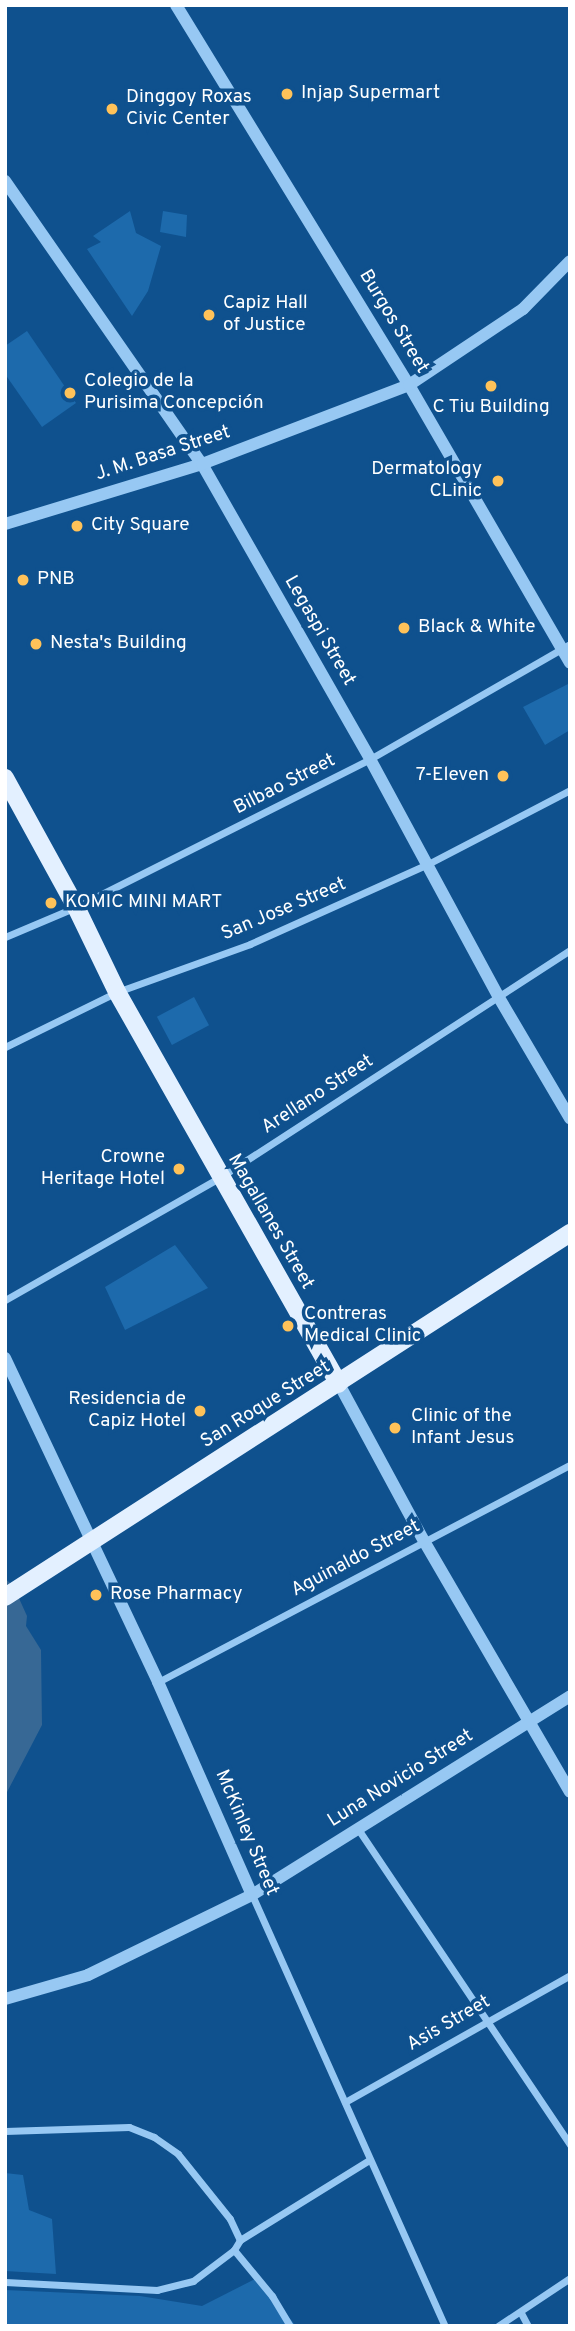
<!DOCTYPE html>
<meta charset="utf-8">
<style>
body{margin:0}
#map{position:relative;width:575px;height:2331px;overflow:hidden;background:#0f518e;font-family:Overpass,sans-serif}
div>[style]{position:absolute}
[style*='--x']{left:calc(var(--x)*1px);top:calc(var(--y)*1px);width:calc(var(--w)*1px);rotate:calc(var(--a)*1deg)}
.green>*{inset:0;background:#1d6aac;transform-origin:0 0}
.water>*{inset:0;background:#376895}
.minor>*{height:7px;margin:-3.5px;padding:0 3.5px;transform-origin:3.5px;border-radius:3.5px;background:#97c8f3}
.tertiary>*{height:12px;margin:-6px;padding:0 6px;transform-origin:6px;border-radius:6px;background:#97c8f3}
.primary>*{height:18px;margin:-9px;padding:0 9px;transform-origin:9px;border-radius:9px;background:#e3f0ff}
.dots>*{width:19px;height:19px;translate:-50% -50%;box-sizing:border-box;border:4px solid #0f518e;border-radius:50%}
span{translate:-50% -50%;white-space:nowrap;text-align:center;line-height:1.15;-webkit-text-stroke:7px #0f518e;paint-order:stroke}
.poi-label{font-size:19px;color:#fff}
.left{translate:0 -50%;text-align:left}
.right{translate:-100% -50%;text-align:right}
.street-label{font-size:19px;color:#fff}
.frame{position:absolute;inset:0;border:7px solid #fff;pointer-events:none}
</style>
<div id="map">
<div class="green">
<i style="clip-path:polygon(130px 211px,136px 233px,161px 246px,148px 291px,132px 316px,87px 249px,101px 242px,93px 236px)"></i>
<i style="clip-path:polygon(163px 211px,187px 215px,186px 237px,160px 232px)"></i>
<i style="clip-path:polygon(27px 331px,76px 403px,42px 427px,5px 374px,5px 346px)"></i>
<i style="clip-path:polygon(570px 683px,570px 730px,545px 745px,523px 707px)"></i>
<i style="left:194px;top:997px;width:32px;height:42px;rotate:62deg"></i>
<i style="clip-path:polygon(175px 1245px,208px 1288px,125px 1330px,105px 1287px)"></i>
<i style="clip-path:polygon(5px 2173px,23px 2175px,29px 2210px,52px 2219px,56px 2274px,5px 2271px)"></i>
<i style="clip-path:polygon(257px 2278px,296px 2326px,5px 2326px,5px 2290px,140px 2296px,202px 2306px)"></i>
</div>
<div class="water">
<i style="clip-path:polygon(5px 1579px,13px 1585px,27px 1616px,26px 1626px,41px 1650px,42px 1725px,5px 1796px)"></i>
</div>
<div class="minor">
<i style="--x:5;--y:937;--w:77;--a:-22.9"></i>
<i style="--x:76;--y:907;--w:329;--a:-26.7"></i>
<i style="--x:370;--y:759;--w:231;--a:-29.9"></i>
<i style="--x:5;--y:1047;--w:125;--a:-26.2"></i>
<i style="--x:117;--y:992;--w:141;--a:-19.8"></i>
<i style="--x:250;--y:944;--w:195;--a:-24.2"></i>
<i style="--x:428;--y:864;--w:160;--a:-27.5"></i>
<i style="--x:5;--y:1300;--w:246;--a:-29.7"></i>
<i style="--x:219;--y:1178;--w:419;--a:-33"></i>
<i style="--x:158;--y:1682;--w:466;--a:-27.8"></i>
<i style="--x:358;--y:1829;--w:381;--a:56.1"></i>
<i style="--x:252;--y:1895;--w:472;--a:65.9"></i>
<i style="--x:345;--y:2102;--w:258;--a:-29.4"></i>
<i style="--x:5;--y:2131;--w:124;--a:-1.8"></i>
<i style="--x:129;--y:2127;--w:27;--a:22"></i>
<i style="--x:154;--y:2137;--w:29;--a:35"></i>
<i style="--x:178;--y:2154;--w:83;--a:51.3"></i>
<i style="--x:230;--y:2219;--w:23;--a:65"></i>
<i style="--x:240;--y:2240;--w:12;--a:121"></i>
<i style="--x:234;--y:2250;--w:51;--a:142.9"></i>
<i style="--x:193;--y:2281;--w:37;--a:166"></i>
<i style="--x:157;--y:2290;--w:152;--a:-177"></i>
<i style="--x:240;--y:2240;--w:152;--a:-31.8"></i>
<i style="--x:234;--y:2250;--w:60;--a:50.4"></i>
<i style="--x:272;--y:2296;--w:35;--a:59"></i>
<i style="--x:521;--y:2313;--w:15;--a:62"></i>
<i style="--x:498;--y:2326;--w:87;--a:-33.7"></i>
</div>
<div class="tertiary">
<i style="--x:176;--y:5;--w:446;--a:58.5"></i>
<i style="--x:409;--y:385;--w:321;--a:59.9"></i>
<i style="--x:5;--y:181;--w:345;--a:55.2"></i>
<i style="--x:202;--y:464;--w:339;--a:60.3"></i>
<i style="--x:370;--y:759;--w:269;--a:61.6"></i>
<i style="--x:498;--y:996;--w:142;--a:59.5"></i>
<i style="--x:5;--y:524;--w:206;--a:-16.9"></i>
<i style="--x:202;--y:464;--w:222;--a:-20.9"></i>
<i style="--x:409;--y:385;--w:137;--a:-33.7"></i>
<i style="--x:523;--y:309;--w:67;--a:-45.6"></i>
<i style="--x:5;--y:1358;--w:358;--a:64.7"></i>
<i style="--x:158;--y:1682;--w:233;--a:66.2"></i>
<i style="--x:339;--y:1384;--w:179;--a:61.6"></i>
<i style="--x:424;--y:1541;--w:290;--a:59.8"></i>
<i style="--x:5;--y:1999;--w:86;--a:-16.1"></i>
<i style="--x:88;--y:1975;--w:182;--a:-26"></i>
<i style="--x:252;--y:1895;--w:375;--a:-32"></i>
</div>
<div class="primary">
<i style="--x:5;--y:778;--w:147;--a:61.2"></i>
<i style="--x:76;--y:907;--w:94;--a:64.2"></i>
<i style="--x:117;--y:992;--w:450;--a:60.5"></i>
<i style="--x:5;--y:1597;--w:672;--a:-32.79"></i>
</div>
<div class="dots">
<i style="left:287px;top:94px;background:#ffc259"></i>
<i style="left:112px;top:109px;background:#ffc259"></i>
<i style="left:209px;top:315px;background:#ffc259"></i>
<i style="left:491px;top:386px;background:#ffc259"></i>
<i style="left:70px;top:393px;background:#ffc259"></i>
<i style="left:498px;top:481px;background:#ffc259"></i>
<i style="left:77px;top:526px;background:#ffc259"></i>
<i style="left:23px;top:580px;background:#ffc259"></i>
<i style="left:404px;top:628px;background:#ffc259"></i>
<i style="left:36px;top:644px;background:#ffc259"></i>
<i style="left:503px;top:776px;background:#ffc259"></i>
<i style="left:51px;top:903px;background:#ffc259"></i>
<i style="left:179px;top:1169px;background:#ffc259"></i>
<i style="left:288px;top:1326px;background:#ffc259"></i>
<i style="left:200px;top:1411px;background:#ffc259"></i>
<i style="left:395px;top:1428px;background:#ffc259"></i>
<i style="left:96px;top:1595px;background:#ffc259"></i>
</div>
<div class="poi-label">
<span class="left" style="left:301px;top:94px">Injap Supermart</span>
<span class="left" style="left:126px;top:109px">Dinggoy Roxas<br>Civic Center</span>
<span class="left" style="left:223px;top:315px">Capiz Hall<br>of Justice</span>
<span class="left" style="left:84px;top:393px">Colegio de la<br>Purisima Concepción</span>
<span style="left:491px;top:408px">C Tiu Building</span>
<span class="right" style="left:482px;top:481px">Dermatology<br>CLinic</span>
<span class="left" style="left:91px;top:526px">City Square</span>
<span class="left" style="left:37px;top:580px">PNB</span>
<span class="left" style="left:418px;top:628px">Black &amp; White</span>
<span class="left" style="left:50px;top:644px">Nesta's Building</span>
<span class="right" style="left:489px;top:776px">7-Eleven</span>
<span class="left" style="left:65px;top:903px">KOMIC MINI MART</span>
<span class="right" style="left:165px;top:1169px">Crowne<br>Heritage Hotel</span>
<span class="left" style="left:304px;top:1326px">Contreras<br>Medical Clinic</span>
<span class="right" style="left:186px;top:1411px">Residencia de<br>Capiz Hotel</span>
<span class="left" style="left:411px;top:1428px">Clinic of the<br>Infant Jesus</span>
<span class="left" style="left:110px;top:1595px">Rose Pharmacy</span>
</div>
<div class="street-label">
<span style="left:393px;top:322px;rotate:59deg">Burgos Street</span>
<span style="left:163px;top:454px;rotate:-18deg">J. M. Basa Street</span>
<span style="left:319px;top:631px;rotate:60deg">Legaspi Street</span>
<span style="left:285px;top:785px;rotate:-27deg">Bilbao Street</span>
<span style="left:284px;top:910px;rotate:-23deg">San Jose Street</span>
<span style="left:318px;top:1095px;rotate:-33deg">Arellano Street</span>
<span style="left:270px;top:1222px;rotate:60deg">Magallanes Street</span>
<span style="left:266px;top:1405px;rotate:-32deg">San Roque Street</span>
<span style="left:356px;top:1559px;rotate:-28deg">Aguinaldo Street</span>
<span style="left:401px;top:1779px;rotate:-32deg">Luna Novicio Street</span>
<span style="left:246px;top:1833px;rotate:67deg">McKinley Street</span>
<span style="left:449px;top:2024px;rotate:-30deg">Asis Street</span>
</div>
<div class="frame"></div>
</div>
